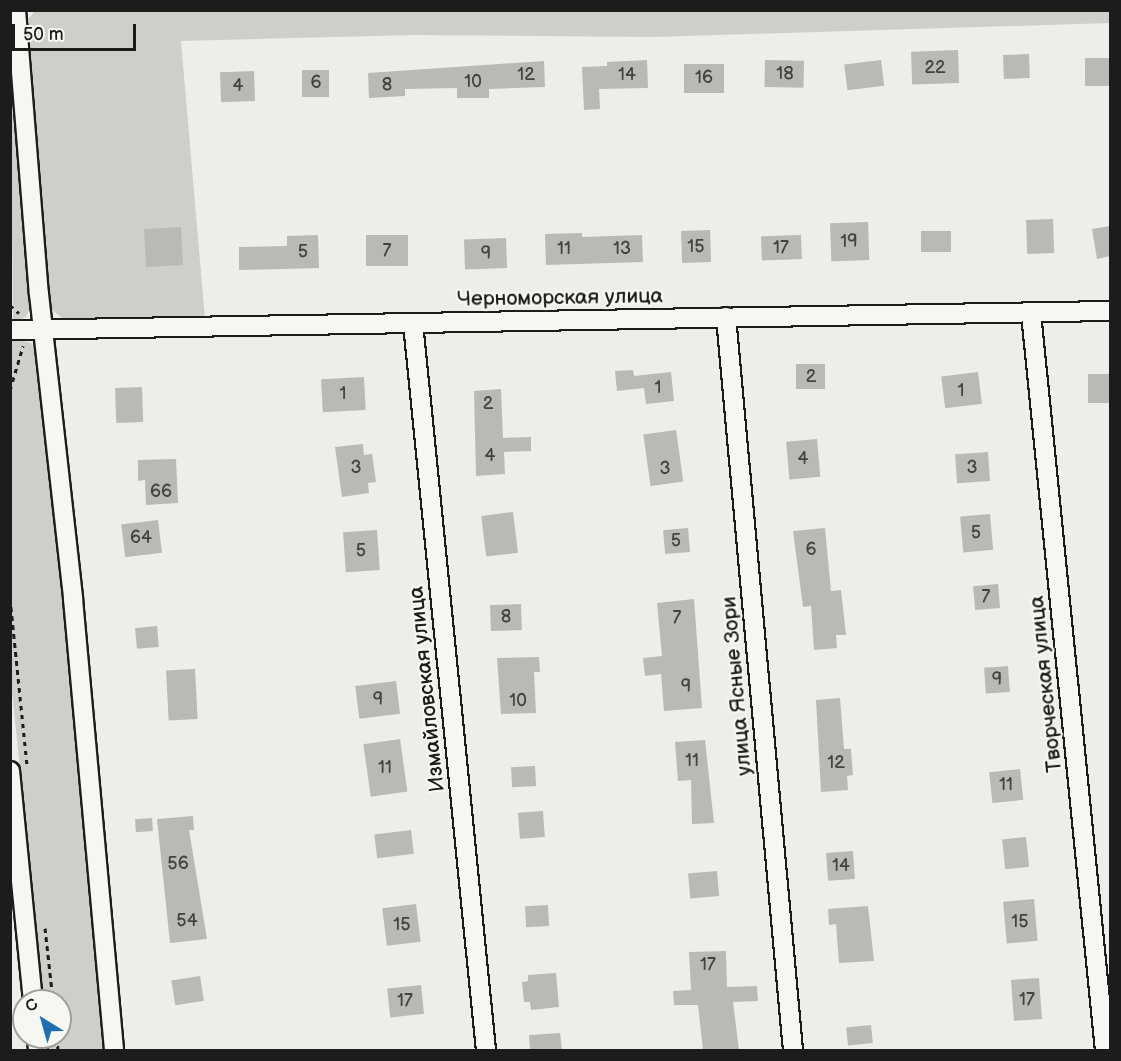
<!DOCTYPE html>
<meta charset="utf-8">
<style>
body{margin:0}
#map{position:relative;width:1121px;height:1061px;overflow:hidden;background:#edede9;font-family:"Balsamiq Sans",sans-serif}
div>[style]{position:absolute}
[style*='--x']{left:calc(var(--x)*1px);top:calc(var(--y)*1px);width:calc(var(--w)*1px);rotate:calc(var(--a)*1deg)}
.green>*{inset:0;background:#cececb}
.building>*{inset:0;background:#b9b9b6;transform-origin:0 0}
.path>*{height:3px;margin-top:-1.5px;transform-origin:0;background:repeating-linear-gradient(90deg,#1c1c1c 0 4.5px,transparent 0 9px)}
.roads{filter:drop-shadow(2px 0 #1c1c1c) drop-shadow(-2px 0 #1c1c1c) drop-shadow(0 2px #1c1c1c) drop-shadow(0 -2px #1c1c1c)}
.minor>*{height:18px;margin:-9px;padding:0 9px;transform-origin:9px;border-radius:9px;background:#f6f6f2}
span{translate:-50% -50%;white-space:nowrap;text-align:center;line-height:1.15;-webkit-text-stroke:4.5px #f6f6f2;paint-order:stroke}
.number-label{font-size:18px;color:#434342}
.number-label span{-webkit-text-stroke-width:0}
.street-label{font-size:21px;color:#1c1c1c}
.frame{position:absolute;inset:0;border:12px solid #1c1c1c;pointer-events:none}
.north{position:absolute;left:12px;top:989px;width:60px;height:60px;box-sizing:border-box;background:#f6f6f2;border:2px solid #9f9f9c;border-radius:50%;rotate:323deg;font-size:16px;font-weight:700;line-height:24px;text-align:center;color:#1c1c1c}
.north::after{content:'';display:block;margin:auto;width:21px;height:27px;background:#1f6fb2;clip-path:polygon(50% 0,100% 100%,50% 72%,0 100%)}
.scale{position:absolute;left:12px;top:24px;width:124px;height:27px;box-sizing:border-box;border:3px solid #1c1c1c;border-top:0;padding-left:8px;font-size:18px;line-height:21px;white-space:nowrap;color:#1c1c1c;-webkit-text-stroke:4px #f6f6f2;paint-order:stroke}
</style>
<div id="map">
<div class="green">
<i style="clip-path:polygon(36px 10px,1110px 11px,1110px 23px,653px 37px,414px 35px,181px 41px,205px 319px,66px 321px,52px 310px,48px 299px,25px 35px,28px 19px)"></i>
<i style="clip-path:polygon(10px 40px,33px 303px,26px 317px,13px 322px)"></i>
<i style="clip-path:polygon(10px 338px,31px 343px,43px 361px,109px 1050px,50px 1050px,48px 1037px,60px 1037px,60px 1001px,44px 1001px,11px 682px)"></i>
</div>
<div class="building">
<i style="left:958px;top:50px;width:33px;height:47px;rotate:88deg"></i>
<i style="left:1029px;top:54px;width:24px;height:26px;rotate:88deg"></i>
<i style="left:1110px;top:58px;width:28px;height:25px;rotate:90deg"></i>
<i style="clip-path:polygon(647px 60px,648px 88px,599px 89px,600px 109px,584px 110px,582px 67px,607px 66px,607px 62px)"></i>
<i style="left:765px;top:60px;width:39px;height:27px;rotate:1deg"></i>
<i style="left:881px;top:60px;width:26px;height:37px;rotate:83deg"></i>
<i style="clip-path:polygon(544px 61px,545px 87px,489px 89px,489px 98px,457px 98px,457px 88px,405px 89px,405px 96px,369px 98px,368px 73px)"></i>
<i style="left:684px;top:64px;width:40px;height:29px"></i>
<i style="left:302px;top:70px;width:27px;height:27px"></i>
<i style="left:254px;top:71px;width:30px;height:34px;rotate:88deg"></i>
<i style="left:1053px;top:219px;width:34px;height:27px;rotate:88deg"></i>
<i style="left:868px;top:222px;width:38px;height:38px;rotate:88deg"></i>
<i style="clip-path:polygon(1110px 226px,1110px 256px,1097px 259px,1092px 229px)"></i>
<i style="left:181px;top:227px;width:38px;height:37px;rotate:87deg"></i>
<i style="left:710px;top:230px;width:32px;height:29px;rotate:88deg"></i>
<i style="left:951px;top:231px;width:21px;height:30px;rotate:90deg"></i>
<i style="clip-path:polygon(582px 233px,582px 237px,642px 235px,643px 262px,546px 265px,545px 234px)"></i>
<i style="clip-path:polygon(318px 235px,319px 268px,239px 270px,239px 247px,287px 246px,287px 236px)"></i>
<i style="left:408px;top:235px;width:31px;height:42px;rotate:90deg"></i>
<i style="left:801px;top:235px;width:24px;height:40px;rotate:88deg"></i>
<i style="left:506px;top:238px;width:30px;height:42px;rotate:88deg"></i>
<i style="left:825px;top:364px;width:25px;height:29px;rotate:90deg"></i>
<i style="clip-path:polygon(633px 370px,634px 376px,671px 372px,674px 401px,646px 404px,644px 388px,617px 391px,615px 371px)"></i>
<i style="left:978px;top:372px;width:32px;height:37px;rotate:83deg"></i>
<i style="left:1110px;top:374px;width:29px;height:22px;rotate:90deg"></i>
<i style="left:364px;top:377px;width:33px;height:43px;rotate:87deg"></i>
<i style="left:142px;top:387px;width:35px;height:27px;rotate:88deg"></i>
<i style="clip-path:polygon(501px 389px,503px 438px,531px 437px,531px 451px,504px 452px,505px 474px,476px 476px,474px 391px)"></i>
<i style="left:676px;top:430px;width:52px;height:33px;rotate:82deg"></i>
<i style="left:817px;top:439px;width:38px;height:31px;rotate:85deg"></i>
<i style="clip-path:polygon(363px 444px,364px 455px,372px 454px,376px 482px,368px 483px,369px 493px,342px 497px,335px 447px)"></i>
<i style="left:988px;top:452px;width:29px;height:33px;rotate:86deg"></i>
<i style="clip-path:polygon(176px 459px,178px 503px,146px 505px,145px 480px,138px 481px,138px 460px)"></i>
<i style="left:513px;top:512px;width:41px;height:32px;rotate:83deg"></i>
<i style="left:990px;top:514px;width:36px;height:30px;rotate:85deg"></i>
<i style="left:158px;top:520px;width:33px;height:37px;rotate:83deg"></i>
<i style="left:688px;top:528px;width:24px;height:25px;rotate:85deg"></i>
<i style="clip-path:polygon(825px 528px,831px 591px,841px 590px,846px 635px,836px 635px,837px 648px,814px 650px,811px 606px,803px 607px,793px 531px)"></i>
<i style="left:377px;top:530px;width:40px;height:34px;rotate:86deg"></i>
<i style="left:998px;top:584px;width:24px;height:25px;rotate:85deg"></i>
<i style="clip-path:polygon(694px 599px,702px 708px,664px 711px,661px 674px,645px 676px,643px 658px,662px 656px,657px 603px)"></i>
<i style="left:521px;top:604px;width:26px;height:31px;rotate:88deg"></i>
<i style="left:157px;top:626px;width:21px;height:22px;rotate:85deg"></i>
<i style="clip-path:polygon(539px 657px,540px 672px,534px 672px,536px 713px,501px 714px,497px 658px)"></i>
<i style="left:1008px;top:666px;width:26px;height:24px;rotate:86deg"></i>
<i style="left:195px;top:669px;width:50px;height:29px;rotate:87deg"></i>
<i style="left:396px;top:681px;width:33px;height:41px;rotate:83deg"></i>
<i style="clip-path:polygon(840px 698px,844px 749px,851px 749px,853px 775px,847px 776px,848px 790px,821px 792px,816px 700px)"></i>
<i style="left:400px;top:739px;width:53px;height:37px;rotate:82deg"></i>
<i style="clip-path:polygon(705px 740px,714px 823px,692px 824px,691px 780px,678px 781px,675px 742px)"></i>
<i style="left:535px;top:766px;width:20px;height:24px;rotate:87deg"></i>
<i style="left:1020px;top:769px;width:31px;height:31px;rotate:84deg"></i>
<i style="left:543px;top:811px;width:26px;height:25px;rotate:86deg"></i>
<i style="clip-path:polygon(193px 816px,194px 830px,189px 830px,207px 939px,170px 943px,157px 819px)"></i>
<i style="left:152px;top:818px;width:13px;height:17px;rotate:86deg"></i>
<i style="left:411px;top:830px;width:24px;height:37px;rotate:83deg"></i>
<i style="left:1026px;top:837px;width:30px;height:24px;rotate:84deg"></i>
<i style="left:853px;top:851px;width:28px;height:27px;rotate:86deg"></i>
<i style="left:717px;top:871px;width:25px;height:29px;rotate:85deg"></i>
<i style="left:1034px;top:899px;width:42px;height:31px;rotate:85deg"></i>
<i style="left:416px;top:904px;width:38px;height:34px;rotate:83deg"></i>
<i style="left:548px;top:905px;width:21px;height:23px;rotate:87deg"></i>
<i style="clip-path:polygon(868px 906px,874px 961px,839px 963px,836px 924px,829px 925px,828px 909px)"></i>
<i style="clip-path:polygon(726px 951px,727px 987px,757px 986px,758px 1001px,733px 1002px,739px 1050px,703px 1050px,698px 1005px,674px 1005px,673px 991px,691px 990px,689px 952px)"></i>
<i style="clip-path:polygon(556px 973px,559px 1007px,531px 1010px,530px 1002px,524px 1002px,522px 982px,528px 981px,528px 975px)"></i>
<i style="left:200px;top:976px;width:25px;height:29px;rotate:81deg"></i>
<i style="left:1039px;top:978px;width:41px;height:28px;rotate:86deg"></i>
<i style="left:421px;top:985px;width:29px;height:34px;rotate:84deg"></i>
<i style="left:871px;top:1025px;width:18px;height:25px;rotate:84deg"></i>
<i style="clip-path:polygon(560px 1033px,562px 1050px,530px 1050px,529px 1035px)"></i>
</div>
<div class="path">
<i style="--x:10;--y:305;--w:12;--a:42"></i>
<i style="--x:10;--y:390;--w:46;--a:-73.5"></i>
<i style="--x:10;--y:598;--w:167;--a:84.2"></i>
<i style="--x:45;--y:928;--w:73;--a:83.7"></i>
<i style="--x:57;--y:1037;--w:13;--a:86"></i>
</div>
<div class="roads">
<div class="minor">
<i style="--x:16;--y:10;--w:285;--a:85.4"></i>
<i style="--x:39;--y:294;--w:307;--a:83.6"></i>
<i style="--x:73;--y:599;--w:453;--a:84.8"></i>
<i style="--x:1031;--y:313;--w:741;--a:84.27"></i>
<i style="--x:726;--y:317;--w:736;--a:84.78"></i>
<i style="--x:413;--y:323;--w:731;--a:84.27"></i>
<i style="--x:10;--y:330;--w:1100;--a:-0.99"></i>
<i style="--x:10;--y:771;--w:231;--a:84.3"></i>
<i style="--x:37;--y:1037;--w:13;--a:86"></i>
</div>
</div>
<div class="number-label">
<span style="left:935px;top:68px">22</span>
<span style="left:785px;top:74px">18</span>
<span style="left:526px;top:75px">12</span>
<span style="left:627px;top:75px">14</span>
<span style="left:704px;top:78px">16</span>
<span style="left:473px;top:82px">10</span>
<span style="left:316px;top:83px">6</span>
<span style="left:387px;top:85px">8</span>
<span style="left:238px;top:86px">4</span>
<span style="left:849px;top:242px">19</span>
<span style="left:696px;top:247px">15</span>
<span style="left:781px;top:248px">17</span>
<span style="left:564px;top:249px">11</span>
<span style="left:622px;top:249px">13</span>
<span style="left:387px;top:251px">7</span>
<span style="left:303px;top:252px">5</span>
<span style="left:486px;top:254px">9</span>
<span style="left:811px;top:377px">2</span>
<span style="left:658px;top:388px">1</span>
<span style="left:961px;top:391px">1</span>
<span style="left:343px;top:394px">1</span>
<span style="left:488px;top:404px">2</span>
<span style="left:490px;top:456px">4</span>
<span style="left:803px;top:459px">4</span>
<span style="left:356px;top:468px">3</span>
<span style="left:972px;top:468px">3</span>
<span style="left:665px;top:469px">3</span>
<span style="left:161px;top:492px">66</span>
<span style="left:976px;top:533px">5</span>
<span style="left:141px;top:538px">64</span>
<span style="left:676px;top:541px">5</span>
<span style="left:811px;top:550px">6</span>
<span style="left:361px;top:551px">5</span>
<span style="left:986px;top:597px">7</span>
<span style="left:506px;top:617px">8</span>
<span style="left:677px;top:618px">7</span>
<span style="left:997px;top:680px">9</span>
<span style="left:686px;top:687px">9</span>
<span style="left:378px;top:700px">9</span>
<span style="left:518px;top:701px">10</span>
<span style="left:692px;top:761px">11</span>
<span style="left:836px;top:763px">12</span>
<span style="left:385px;top:768px">11</span>
<span style="left:1006px;top:785px">11</span>
<span style="left:178px;top:864px">56</span>
<span style="left:841px;top:866px">14</span>
<span style="left:187px;top:921px">54</span>
<span style="left:1020px;top:922px">15</span>
<span style="left:402px;top:925px">15</span>
<span style="left:708px;top:965px">17</span>
<span style="left:1027px;top:1000px">17</span>
<span style="left:405px;top:1001px">17</span>
</div>
<div class="street-label">
<span style="left:560px;top:298px;rotate:-1deg">Черноморская улица</span>
<span style="left:1046px;top:684px;rotate:-96deg">Творческая улица</span>
<span style="left:737px;top:686px;rotate:-95deg">улица Ясные Зори</span>
<span style="left:427px;top:689px;rotate:-96deg">Измайловская улица</span>
</div>
<div class="frame"></div>
<div class="north">С</div>
<div class="scale">50 m</div>
</div>
